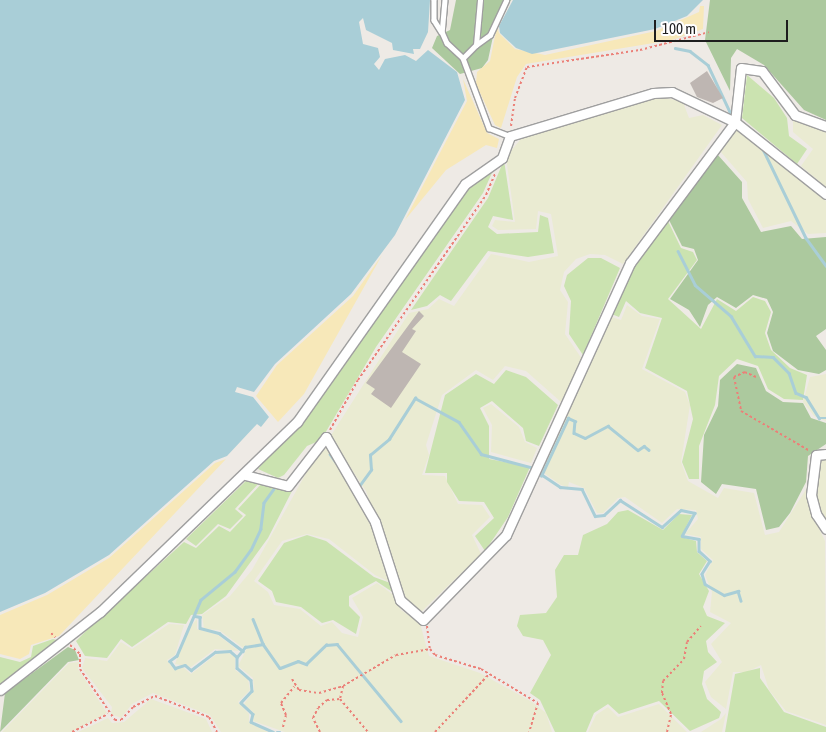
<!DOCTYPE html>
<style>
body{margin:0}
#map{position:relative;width:826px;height:732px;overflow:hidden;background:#eeeae5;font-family:"Asap Condensed",sans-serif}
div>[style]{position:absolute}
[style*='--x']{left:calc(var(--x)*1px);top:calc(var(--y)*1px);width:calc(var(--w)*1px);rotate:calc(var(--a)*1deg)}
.farmland>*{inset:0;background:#eaebd2}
.grass>*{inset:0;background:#cbe3b0}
.forest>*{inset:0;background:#acc99e}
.sand>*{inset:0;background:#f7e8b9}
.water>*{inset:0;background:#a9ced7}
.stream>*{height:2.5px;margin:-1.25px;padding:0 1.25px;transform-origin:1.25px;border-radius:1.25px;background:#a9ced7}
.building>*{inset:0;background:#beb6b2}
.path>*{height:2px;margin-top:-1px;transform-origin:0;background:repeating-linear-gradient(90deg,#eb8078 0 2.5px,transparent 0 5px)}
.roads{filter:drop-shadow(1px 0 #9f9f9f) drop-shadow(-1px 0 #9f9f9f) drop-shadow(0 1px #9f9f9f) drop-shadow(0 -1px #9f9f9f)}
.service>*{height:4.5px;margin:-2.25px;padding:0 2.25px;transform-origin:2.25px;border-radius:2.25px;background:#fff}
.minor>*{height:9px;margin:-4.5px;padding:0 4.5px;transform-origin:4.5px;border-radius:4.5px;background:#fff}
span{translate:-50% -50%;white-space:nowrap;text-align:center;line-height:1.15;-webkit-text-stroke:5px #fff;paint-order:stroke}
.scale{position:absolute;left:654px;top:20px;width:134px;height:22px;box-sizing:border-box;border:2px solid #1e1e1e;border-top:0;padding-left:6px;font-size:15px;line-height:18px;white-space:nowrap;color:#1e1e1e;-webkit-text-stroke:4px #fff;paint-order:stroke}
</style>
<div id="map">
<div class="farmland">
<i style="clip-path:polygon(662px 97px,683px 102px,689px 118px,703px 115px,722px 125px,623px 264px,605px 255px,590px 254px,576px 259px,564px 272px,560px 290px,568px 302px,565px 334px,582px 359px,561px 402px,526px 371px,505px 366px,493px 380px,476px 370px,442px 395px,426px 445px,429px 455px,422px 475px,445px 476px,458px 504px,482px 505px,490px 517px,472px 535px,481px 554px,420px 613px,401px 592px,366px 491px,330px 437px,409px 313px,428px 309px,439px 299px,454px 306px,491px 254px,529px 262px,558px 256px,551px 214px,538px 211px,536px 229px,498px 230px,492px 226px,495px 220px,515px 222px,506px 157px,525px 134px)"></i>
<i style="clip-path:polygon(793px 117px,826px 131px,826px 187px,801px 166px,813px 149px,793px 132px)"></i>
<i style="clip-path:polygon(737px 130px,826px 201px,826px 233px,808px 234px,791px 221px,763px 228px,748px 199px,747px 182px,720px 151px)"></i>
<i style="clip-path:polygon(627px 305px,642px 316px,660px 319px,642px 369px,685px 392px,690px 405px,681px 462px,688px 481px,718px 498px,724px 488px,754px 493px,765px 535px,779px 532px,807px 488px,810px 510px,825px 541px,826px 725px,786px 711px,769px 690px,761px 665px,747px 672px,733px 672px,726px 709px,711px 697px,705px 682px,722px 662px,711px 644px,731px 623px,710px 612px,712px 592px,705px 575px,713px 560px,701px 549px,701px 537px,685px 534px,698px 519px,696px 510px,677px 509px,662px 523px,625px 497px,618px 498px,603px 513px,597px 513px,584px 488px,569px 482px,568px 487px,561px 485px,541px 471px,608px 316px,621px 320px)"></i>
<i style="clip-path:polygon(826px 374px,826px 421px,814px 416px,803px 402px,810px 377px)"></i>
<i style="clip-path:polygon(491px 404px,519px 427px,525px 442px,537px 448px,531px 463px,491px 452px,492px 425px,483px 408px)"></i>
<i style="clip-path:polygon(327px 448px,373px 524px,392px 583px,375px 575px,329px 539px,307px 534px,282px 541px,254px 581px,268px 592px,274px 605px,300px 609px,321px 626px,332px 622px,342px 633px,358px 637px,363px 617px,352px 598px,377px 583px,395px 596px,401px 610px,420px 623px,429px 656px,480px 673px,532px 702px,546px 713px,552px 732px,285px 732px,253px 721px,254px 713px,244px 704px,254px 690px,253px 678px,238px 666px,246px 650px,219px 630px,204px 629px,202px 615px,230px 596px,252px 570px,314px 459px)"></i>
<i style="clip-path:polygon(826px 458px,826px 521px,815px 499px,819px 459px)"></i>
<i style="clip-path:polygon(197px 619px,197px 629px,218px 635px,239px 651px,215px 649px,191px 667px,175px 664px,187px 631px)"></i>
<i style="clip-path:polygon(169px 624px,184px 625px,175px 655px,167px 660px,174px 670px,183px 667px,191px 674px,218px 653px,229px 653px,235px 657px,235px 670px,248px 679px,250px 690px,238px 702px,249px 714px,249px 722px,268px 732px,221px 732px,210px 715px,153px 693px,132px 704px,121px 718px,111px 714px,112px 707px,82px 668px,85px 658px,107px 661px,121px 642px,132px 649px)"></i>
<i style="clip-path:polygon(79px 662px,78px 669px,107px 713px,71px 732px,2px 732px,69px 663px)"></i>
<i style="clip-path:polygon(151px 699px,206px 719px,212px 732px,78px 732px,108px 718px,112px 723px,124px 722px)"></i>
<i style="clip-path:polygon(659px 704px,687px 732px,588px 732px,596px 715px,608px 707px,618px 717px)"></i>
<i style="clip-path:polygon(726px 713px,722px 732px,701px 732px,721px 719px)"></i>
</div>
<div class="grass">
<i style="clip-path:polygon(747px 75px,774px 98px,787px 118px,789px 136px,807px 149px,797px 164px,742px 118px)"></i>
<i style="clip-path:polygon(504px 160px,513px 220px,493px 216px,488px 227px,497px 234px,538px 232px,540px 215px,548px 218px,554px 253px,528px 257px,488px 251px,451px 301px,440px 295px,427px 306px,411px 310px,488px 198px)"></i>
<i style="clip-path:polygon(495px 166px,483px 193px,376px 347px,321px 440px,307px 446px,284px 475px,278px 478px,258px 469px,328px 389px,467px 190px)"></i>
<i style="clip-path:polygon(667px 219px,681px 248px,693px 252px,697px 260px,668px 299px,701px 329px,717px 299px,736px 311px,753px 297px,765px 301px,771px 312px,765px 333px,771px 350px,790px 368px,807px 375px,803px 400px,784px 399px,768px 389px,758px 366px,737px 359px,719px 376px,715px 405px,699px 446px,699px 479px,689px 479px,682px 462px,693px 419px,687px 391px,645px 368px,662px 318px,640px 313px,626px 301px,619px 317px,609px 313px,636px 261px)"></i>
<i style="clip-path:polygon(588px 258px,601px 258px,620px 268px,583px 355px,569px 334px,571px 301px,564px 286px,567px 275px)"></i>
<i style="clip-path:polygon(506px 370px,526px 377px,558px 405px,539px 446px,526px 441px,523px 428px,492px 401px,480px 408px,489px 426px,489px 459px,530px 467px,508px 517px,485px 551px,475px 536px,494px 518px,484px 502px,459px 501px,447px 482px,447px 473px,425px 473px,445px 395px,476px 374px,494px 384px)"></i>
<i style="clip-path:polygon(248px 479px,259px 483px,235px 509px,243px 516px,230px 529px,218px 524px,196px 546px,186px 539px)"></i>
<i style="clip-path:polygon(262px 483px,293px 489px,268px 538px,226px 596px,202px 614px,191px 615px,186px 624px,168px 622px,132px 647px,121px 639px,107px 658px,85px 656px,76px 641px,90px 627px,184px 542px,196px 548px,219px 526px,230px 532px,246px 515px,238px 509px)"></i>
<i style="clip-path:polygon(628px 510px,663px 530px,679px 514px,692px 515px,681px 537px,696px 541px,697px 552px,707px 561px,699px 574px,709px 591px,703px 607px,707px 616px,725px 623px,706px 641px,708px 652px,717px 662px,704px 671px,702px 684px,707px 699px,721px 712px,719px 718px,690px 731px,659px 701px,619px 714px,608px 704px,594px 713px,586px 732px,555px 732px,540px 700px,530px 693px,551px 655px,543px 640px,523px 636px,517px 626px,520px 615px,546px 613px,557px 597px,555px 570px,564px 555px,578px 555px,583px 535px,607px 524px,618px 512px)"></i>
<i style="clip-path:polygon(307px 535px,326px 541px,374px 577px,393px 584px,394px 593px,376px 581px,349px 596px,349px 606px,360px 617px,356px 634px,333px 620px,322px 623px,301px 607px,276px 602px,272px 591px,258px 581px,284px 543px)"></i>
<i style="clip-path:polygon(53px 639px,60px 641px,0 685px,0 657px,20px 662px,31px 657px,33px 646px)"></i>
<i style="clip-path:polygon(760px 668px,760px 678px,784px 712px,826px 727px,826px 732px,725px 732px,735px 674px)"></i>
</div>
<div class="forest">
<i style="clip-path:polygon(456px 0,511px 0,495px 27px,488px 60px,482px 68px,460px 74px,432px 48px,437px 36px,450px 30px)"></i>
<i style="clip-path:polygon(710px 0,826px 0,826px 120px,804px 110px,764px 65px,737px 49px,731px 58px,730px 91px,705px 40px)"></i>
<i style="clip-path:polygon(717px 154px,742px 182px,742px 198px,761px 232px,791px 226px,802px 239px,826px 237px,826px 329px,816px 336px,826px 350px,826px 370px,819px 374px,798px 370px,773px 351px,767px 333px,773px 312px,767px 299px,753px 295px,736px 308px,717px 297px,708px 305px,700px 327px,689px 310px,670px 299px,698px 260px,694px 249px,682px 246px,668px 218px)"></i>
<i style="clip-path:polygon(737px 364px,756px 368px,766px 391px,783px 402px,803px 403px,811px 418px,826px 423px,826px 444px,808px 456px,806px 482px,790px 513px,779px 527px,766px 530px,756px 489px,722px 484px,716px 494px,701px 482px,704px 435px,718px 406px,720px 380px)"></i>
<i style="clip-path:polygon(68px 647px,75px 650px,79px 660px,68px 662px,0 732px,5px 693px)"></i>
</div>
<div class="sand">
<i style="clip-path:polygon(700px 6px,704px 6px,703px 29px,672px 40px,526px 64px,517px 77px,501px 128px,495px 125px,476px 84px,477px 72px,490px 61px,497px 26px,499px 33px,515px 49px,545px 55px,656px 31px,699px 12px)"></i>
<i style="clip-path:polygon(463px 79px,487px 133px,499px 139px,497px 148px,486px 145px,446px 170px,405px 220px,467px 101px)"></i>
<i style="clip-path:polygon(382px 255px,304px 394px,278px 422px,256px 396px,277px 365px,353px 296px)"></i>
<i style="clip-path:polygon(226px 459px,59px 636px,31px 645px,29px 654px,20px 659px,0 654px,0 615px,47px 595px,109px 558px,215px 463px)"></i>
</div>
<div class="water">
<i style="clip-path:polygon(0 0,430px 0,428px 32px,420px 49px,413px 49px,414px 54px,393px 50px,392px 43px,366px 30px,363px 18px,359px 22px,363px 44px,378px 48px,380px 57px,374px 64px,379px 70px,385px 59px,405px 55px,416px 61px,428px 50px,457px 72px,465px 100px,395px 235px,351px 294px,275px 364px,254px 392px,237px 387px,235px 392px,253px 397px,269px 417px,261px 427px,257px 424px,227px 456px,214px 461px,109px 555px,45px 593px,0 612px)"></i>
<i style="clip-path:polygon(513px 0,703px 0,687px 16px,655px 29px,532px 54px,516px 48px,500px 33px,499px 26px)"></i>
</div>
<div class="stream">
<i style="--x:675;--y:48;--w:15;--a:11"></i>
<i style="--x:690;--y:51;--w:23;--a:38"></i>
<i style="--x:708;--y:65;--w:52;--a:64.9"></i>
<i style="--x:762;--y:147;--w:101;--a:64.2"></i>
<i style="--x:806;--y:238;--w:34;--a:54"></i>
<i style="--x:678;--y:251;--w:38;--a:63"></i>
<i style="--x:695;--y:285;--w:48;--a:40.7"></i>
<i style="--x:731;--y:316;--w:47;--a:59"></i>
<i style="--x:755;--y:356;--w:18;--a:3"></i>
<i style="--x:773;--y:357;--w:23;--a:45"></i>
<i style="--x:789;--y:373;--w:21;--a:71"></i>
<i style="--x:796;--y:393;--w:11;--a:22"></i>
<i style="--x:806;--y:397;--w:25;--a:58"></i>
<i style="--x:819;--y:418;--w:7;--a:0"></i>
<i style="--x:330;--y:454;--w:9;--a:54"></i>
<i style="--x:538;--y:472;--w:27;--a:34"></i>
<i style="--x:560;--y:487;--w:22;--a:5"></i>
<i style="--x:582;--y:489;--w:30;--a:64"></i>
<i style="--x:595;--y:516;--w:9;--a:-6"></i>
<i style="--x:604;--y:515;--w:22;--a:-43"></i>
<i style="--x:620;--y:500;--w:50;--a:32.7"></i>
<i style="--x:662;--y:527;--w:25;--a:-42"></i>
<i style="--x:681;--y:510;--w:14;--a:12"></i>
<i style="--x:695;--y:513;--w:26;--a:119"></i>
<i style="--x:682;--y:536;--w:17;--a:10"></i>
<i style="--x:699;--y:539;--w:12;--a:90"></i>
<i style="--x:699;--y:551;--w:15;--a:42"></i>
<i style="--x:710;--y:561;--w:15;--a:122"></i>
<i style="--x:702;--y:574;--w:10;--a:73"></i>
<i style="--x:705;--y:584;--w:22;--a:30"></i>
<i style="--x:724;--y:595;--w:15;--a:-16"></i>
<i style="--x:738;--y:591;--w:10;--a:73"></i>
<i style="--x:541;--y:476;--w:64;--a:-65"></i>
<i style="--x:568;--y:418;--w:8;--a:23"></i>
<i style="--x:575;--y:421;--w:12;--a:95"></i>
<i style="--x:574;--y:433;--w:12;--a:24"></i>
<i style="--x:585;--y:438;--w:26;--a:-28"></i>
<i style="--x:608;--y:426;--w:38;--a:39"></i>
<i style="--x:638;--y:450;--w:7;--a:-34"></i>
<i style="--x:644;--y:446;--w:6;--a:39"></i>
<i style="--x:274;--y:489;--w:17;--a:126"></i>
<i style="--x:264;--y:503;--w:26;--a:97"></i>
<i style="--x:261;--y:529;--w:23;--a:115"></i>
<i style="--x:251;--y:550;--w:27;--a:126"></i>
<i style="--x:235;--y:572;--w:44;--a:140.5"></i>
<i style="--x:201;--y:600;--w:61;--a:113.2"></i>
<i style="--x:177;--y:656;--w:9;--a:144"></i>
<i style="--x:170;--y:661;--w:9;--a:54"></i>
<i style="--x:175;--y:668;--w:10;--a:-17"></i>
<i style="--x:185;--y:665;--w:8;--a:40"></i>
<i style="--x:191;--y:670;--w:30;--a:-37"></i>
<i style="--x:215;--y:652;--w:15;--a:-4"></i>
<i style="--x:230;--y:651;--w:9;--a:41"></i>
<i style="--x:237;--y:657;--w:13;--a:-51"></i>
<i style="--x:245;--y:647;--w:18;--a:-9"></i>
<i style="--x:263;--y:644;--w:29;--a:55"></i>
<i style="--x:280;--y:668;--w:19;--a:-21"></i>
<i style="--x:298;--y:661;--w:9;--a:21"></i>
<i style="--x:306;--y:664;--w:28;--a:-44"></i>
<i style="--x:326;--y:645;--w:11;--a:-5"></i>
<i style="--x:337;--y:644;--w:100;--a:50.3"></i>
<i style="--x:357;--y:489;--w:24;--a:-54"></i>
<i style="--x:371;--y:470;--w:15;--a:-94"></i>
<i style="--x:370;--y:455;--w:25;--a:-40"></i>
<i style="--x:389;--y:439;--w:49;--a:-57.6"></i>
<i style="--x:415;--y:398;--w:50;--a:28.6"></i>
<i style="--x:459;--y:422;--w:39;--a:55"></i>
<i style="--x:481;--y:454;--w:55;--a:14.8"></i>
<i style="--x:195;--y:616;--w:5;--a:11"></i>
<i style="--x:200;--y:617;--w:11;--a:90"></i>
<i style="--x:200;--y:628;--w:20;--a:15"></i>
<i style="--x:219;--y:633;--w:30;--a:37"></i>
<i style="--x:253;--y:619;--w:27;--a:68"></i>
<i style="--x:237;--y:657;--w:11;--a:90"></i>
<i style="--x:237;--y:668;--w:18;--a:41"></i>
<i style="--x:251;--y:680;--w:11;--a:85"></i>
<i style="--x:252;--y:691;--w:16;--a:133"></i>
<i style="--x:241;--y:703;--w:16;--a:43"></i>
<i style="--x:253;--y:714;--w:8;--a:104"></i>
<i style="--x:251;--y:722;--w:24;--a:24"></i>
<i style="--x:277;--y:732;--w:3;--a:0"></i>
</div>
<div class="building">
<i style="clip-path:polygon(707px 71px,723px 98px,713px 103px,697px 97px,690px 83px)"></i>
<i style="clip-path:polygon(419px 311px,424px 316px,412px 329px,416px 331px,402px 352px,421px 364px,391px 408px,371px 394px,375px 389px,366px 383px)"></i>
</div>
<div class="path">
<i style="--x:511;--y:126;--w:28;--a:-82"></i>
<i style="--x:515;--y:98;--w:33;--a:-69"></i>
<i style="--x:527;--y:67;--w:114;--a:-8.6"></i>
<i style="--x:640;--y:50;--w:71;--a:-14.6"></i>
<i style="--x:756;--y:377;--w:12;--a:-156"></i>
<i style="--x:745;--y:372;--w:12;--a:156"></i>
<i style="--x:734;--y:377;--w:35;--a:78"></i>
<i style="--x:741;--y:411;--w:80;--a:30.1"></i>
<i style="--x:330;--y:430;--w:57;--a:-60.8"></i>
<i style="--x:358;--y:380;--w:225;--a:-55.3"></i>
<i style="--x:486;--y:195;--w:23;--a:-67"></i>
<i style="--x:427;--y:626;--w:23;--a:83"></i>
<i style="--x:430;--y:649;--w:8;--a:50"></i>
<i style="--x:435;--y:655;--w:48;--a:16.9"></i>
<i style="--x:481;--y:669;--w:66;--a:30.8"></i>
<i style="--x:538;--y:703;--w:30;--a:107"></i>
<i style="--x:51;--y:633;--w:6;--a:45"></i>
<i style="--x:70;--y:645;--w:13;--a:42"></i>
<i style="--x:80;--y:654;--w:15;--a:90"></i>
<i style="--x:80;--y:669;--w:62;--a:55.5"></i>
<i style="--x:115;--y:720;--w:6;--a:0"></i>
<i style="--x:121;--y:720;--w:18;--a:-47"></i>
<i style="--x:133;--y:707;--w:25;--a:-27"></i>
<i style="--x:155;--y:696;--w:58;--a:21.3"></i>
<i style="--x:209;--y:717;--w:17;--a:62"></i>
<i style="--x:292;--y:679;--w:13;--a:58"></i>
<i style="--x:299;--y:690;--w:20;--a:9"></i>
<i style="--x:319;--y:693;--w:25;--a:-16"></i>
<i style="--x:343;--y:686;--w:61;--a:-30.3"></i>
<i style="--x:396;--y:655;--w:35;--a:-10"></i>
<i style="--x:343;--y:686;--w:13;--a:103"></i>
<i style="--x:340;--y:699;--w:43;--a:49.7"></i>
<i style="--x:283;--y:727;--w:12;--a:-76"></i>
<i style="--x:286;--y:715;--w:13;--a:-113"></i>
<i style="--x:281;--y:703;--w:21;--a:-51"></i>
<i style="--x:72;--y:732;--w:40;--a:-26.6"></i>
<i style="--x:320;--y:732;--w:16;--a:-117"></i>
<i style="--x:313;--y:718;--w:11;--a:-63"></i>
<i style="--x:318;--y:708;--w:12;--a:-42"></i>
<i style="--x:327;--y:700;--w:13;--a:-4"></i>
<i style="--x:435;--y:732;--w:79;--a:-47"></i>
<i style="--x:667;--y:732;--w:18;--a:-77"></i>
<i style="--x:671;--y:714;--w:23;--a:-113"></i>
<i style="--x:662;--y:693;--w:12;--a:-85"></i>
<i style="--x:663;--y:681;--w:30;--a:-46"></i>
<i style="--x:684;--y:659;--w:17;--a:-80"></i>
<i style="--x:687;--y:642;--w:21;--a:-49"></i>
</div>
<div class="roads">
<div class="service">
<i style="--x:434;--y:0;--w:20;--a:90"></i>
<i style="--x:434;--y:20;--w:13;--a:58"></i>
<i style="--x:445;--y:0;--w:32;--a:95"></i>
<i style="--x:442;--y:32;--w:12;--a:66"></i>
<i style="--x:447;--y:43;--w:22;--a:43"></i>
<i style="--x:463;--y:58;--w:75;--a:69.6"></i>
<i style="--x:489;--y:128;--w:22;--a:21"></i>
<i style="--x:476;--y:45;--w:17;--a:-36"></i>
<i style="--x:490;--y:35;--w:38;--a:-65"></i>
<i style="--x:463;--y:58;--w:18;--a:-45"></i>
<i style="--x:476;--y:45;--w:45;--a:-84.9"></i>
</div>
<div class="minor">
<i style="--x:826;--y:454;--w:10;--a:174"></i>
<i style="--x:816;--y:455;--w:40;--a:97.1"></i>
<i style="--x:811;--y:495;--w:20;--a:75"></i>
<i style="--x:816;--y:514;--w:18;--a:56"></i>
<i style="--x:245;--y:475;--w:44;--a:14.3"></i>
<i style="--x:288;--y:486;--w:62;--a:-52.2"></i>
<i style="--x:326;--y:437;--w:98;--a:60"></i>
<i style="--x:375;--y:522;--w:82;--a:72.2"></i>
<i style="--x:400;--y:600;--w:30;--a:41"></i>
<i style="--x:423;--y:620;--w:119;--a:-45.7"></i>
<i style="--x:506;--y:535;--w:299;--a:-65.5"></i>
<i style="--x:630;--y:263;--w:176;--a:-53.3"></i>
<i style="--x:735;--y:122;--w:54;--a:-83.7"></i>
<i style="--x:741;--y:68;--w:21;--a:8"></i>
<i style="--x:762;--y:71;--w:55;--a:53.1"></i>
<i style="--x:795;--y:115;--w:33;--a:20"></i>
<i style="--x:0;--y:690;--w:127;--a:-38"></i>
<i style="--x:100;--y:612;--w:274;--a:-44"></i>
<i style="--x:297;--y:422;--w:291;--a:-54.8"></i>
<i style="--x:465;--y:184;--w:45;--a:-35.1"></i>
<i style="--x:502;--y:158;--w:23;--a:-70"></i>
<i style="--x:510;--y:136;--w:149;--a:-16.7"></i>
<i style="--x:653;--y:93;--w:19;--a:-3"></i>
<i style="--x:672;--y:92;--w:70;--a:25.5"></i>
<i style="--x:735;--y:122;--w:116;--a:38.4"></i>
</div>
</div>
<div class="scale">100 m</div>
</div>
